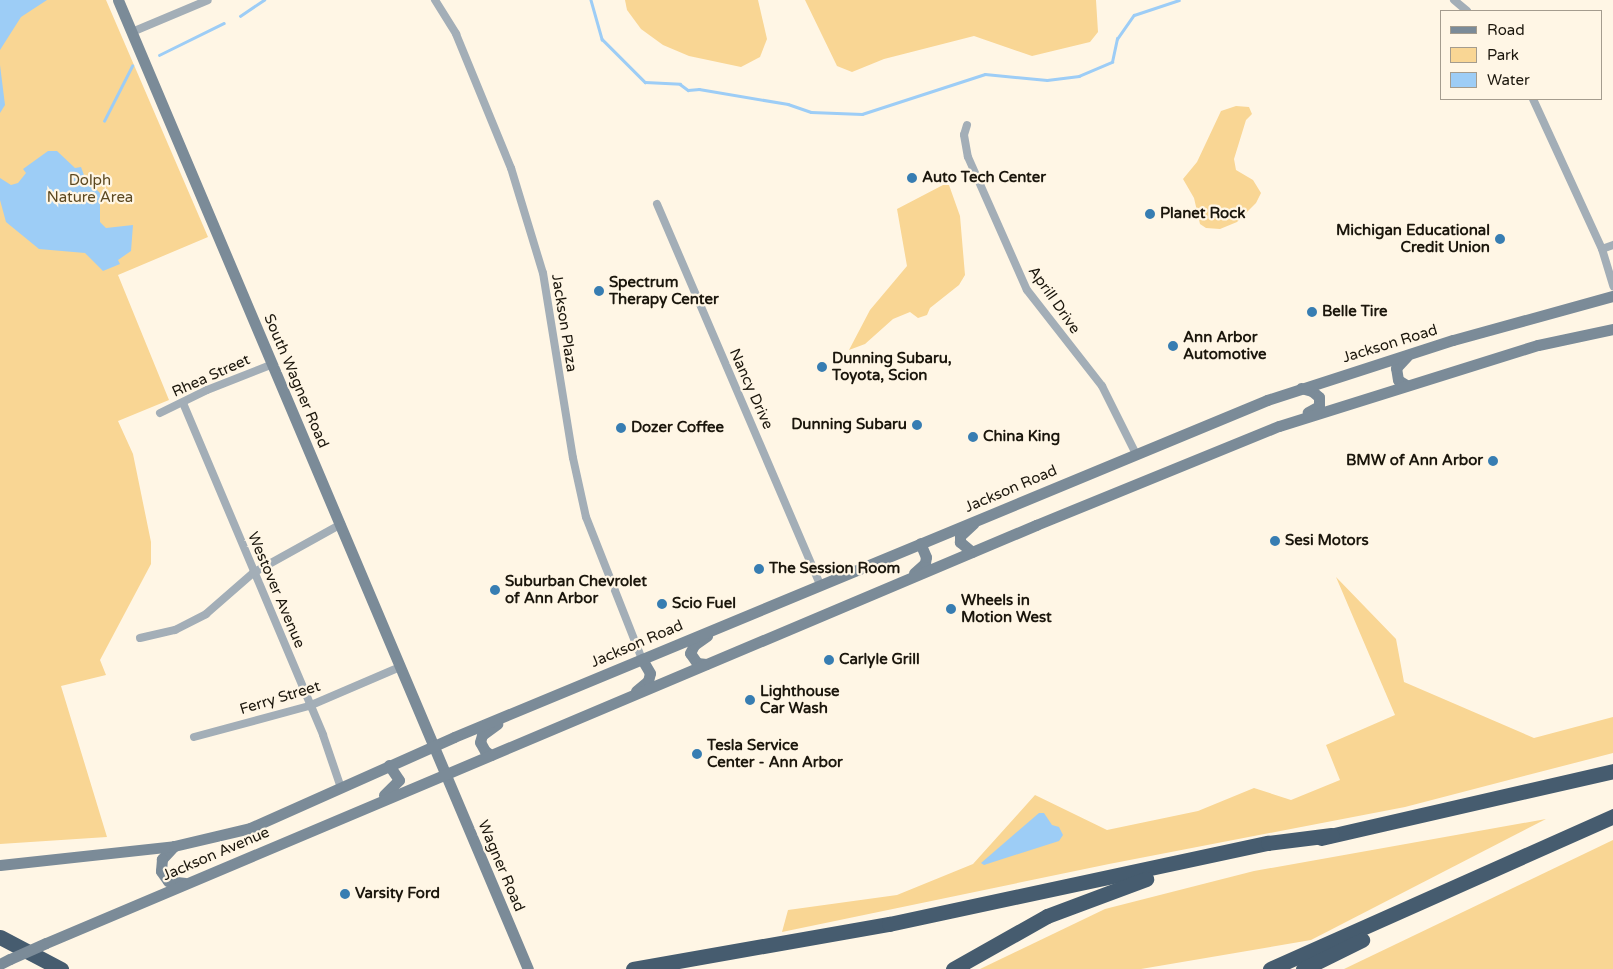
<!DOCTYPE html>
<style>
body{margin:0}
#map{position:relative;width:1613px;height:969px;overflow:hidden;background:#fff6e5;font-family:"Varela Round",sans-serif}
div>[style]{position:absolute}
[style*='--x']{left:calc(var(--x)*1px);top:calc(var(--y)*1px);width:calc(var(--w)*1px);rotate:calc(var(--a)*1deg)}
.green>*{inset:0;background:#f9d694}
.water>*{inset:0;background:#9dcdf6}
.stream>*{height:2.5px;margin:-1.25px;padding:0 1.25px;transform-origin:1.25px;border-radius:1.25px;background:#9dcdf6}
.minor>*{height:8px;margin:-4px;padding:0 4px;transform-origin:4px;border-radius:4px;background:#a3aeb7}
.secondary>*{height:11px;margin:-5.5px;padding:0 5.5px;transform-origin:5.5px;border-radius:5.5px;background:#7b8b98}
.motorway>*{height:15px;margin:-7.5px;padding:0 7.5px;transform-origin:7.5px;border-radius:7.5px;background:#465c6f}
.secondary-bridge>*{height:11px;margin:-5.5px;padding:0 5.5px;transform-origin:5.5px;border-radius:5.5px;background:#7b8b98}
.dots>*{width:14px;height:14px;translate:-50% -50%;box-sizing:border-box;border:2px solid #fff6e5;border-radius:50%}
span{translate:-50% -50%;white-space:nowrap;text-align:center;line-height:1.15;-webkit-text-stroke:4.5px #fff6e5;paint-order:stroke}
.poi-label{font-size:15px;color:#1b160c;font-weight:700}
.left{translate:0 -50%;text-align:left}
.right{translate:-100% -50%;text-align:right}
.park-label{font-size:15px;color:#5c4820}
.street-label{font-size:15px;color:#1b160c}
.legend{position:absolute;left:1440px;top:10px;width:162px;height:90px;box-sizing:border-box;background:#fff6e5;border:1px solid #a49c8e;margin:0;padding:6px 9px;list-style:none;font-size:15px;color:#1b160c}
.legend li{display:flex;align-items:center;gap:10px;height:25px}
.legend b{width:25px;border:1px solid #a49c8e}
</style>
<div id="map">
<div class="green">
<i style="clip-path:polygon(0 0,106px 0,208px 237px,118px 275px,169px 400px,118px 421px,133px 454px,151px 542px,151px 564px,100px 660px,106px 675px,61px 686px,107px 837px,0 844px)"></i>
<i style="clip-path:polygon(625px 0,758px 0,767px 39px,760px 57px,741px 67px,689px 56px,663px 45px,641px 29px,627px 10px)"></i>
<i style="clip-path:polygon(805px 0,1096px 0,1098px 32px,1090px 42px,1032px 56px,974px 36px,884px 59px,852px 72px,837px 66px)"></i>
<i style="clip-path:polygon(1236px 106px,1249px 107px,1252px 114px,1246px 120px,1234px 159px,1236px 170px,1253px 180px,1261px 193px,1256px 203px,1237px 222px,1220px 229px,1206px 228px,1200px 224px,1194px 198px,1183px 179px,1197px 162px,1221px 111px)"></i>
<i style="clip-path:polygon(943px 185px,949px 185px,960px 216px,965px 275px,959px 285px,930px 308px,927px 315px,918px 318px,910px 312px,893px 319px,865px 344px,849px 350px,870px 310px,907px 266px,897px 209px)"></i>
<i style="clip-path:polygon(1336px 577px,1396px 639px,1404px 682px,1534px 738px,1613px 717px,1613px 753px,1405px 807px,1109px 864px,782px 932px,788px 910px,897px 895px,973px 864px,1035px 795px,1107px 830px,1198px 811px,1254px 788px,1291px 800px,1340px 780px,1326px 745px,1395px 715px)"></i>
<i style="clip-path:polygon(1546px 819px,1311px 940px,1141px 969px,980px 969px,1105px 909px,1254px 871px)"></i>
<i style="clip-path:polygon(1613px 840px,1613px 969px,1344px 969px)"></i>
</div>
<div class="water">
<i style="clip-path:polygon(0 0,47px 0,21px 17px,0 50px)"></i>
<i style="clip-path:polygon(0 65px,5px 105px,0 113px)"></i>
<i style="clip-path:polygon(48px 151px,57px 151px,75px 168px,81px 167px,85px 178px,100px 193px,100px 222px,106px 228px,133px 225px,131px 251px,118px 260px,120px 264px,103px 271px,85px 253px,39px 249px,6px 222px,0 200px,0 178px,11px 185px,18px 183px,26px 173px,23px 169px)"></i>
<i style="clip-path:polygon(1039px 813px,1044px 813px,1052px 825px,1059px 827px,1063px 835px,1059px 841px,984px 865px,981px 863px)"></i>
</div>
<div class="stream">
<i style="--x:591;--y:0;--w:41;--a:74.2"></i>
<i style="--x:602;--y:39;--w:61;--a:45"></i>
<i style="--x:645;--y:82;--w:35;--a:3"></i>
<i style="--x:680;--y:84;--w:10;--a:37"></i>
<i style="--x:688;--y:90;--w:11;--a:-5"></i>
<i style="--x:699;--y:89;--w:90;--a:9.6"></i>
<i style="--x:788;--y:104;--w:24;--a:19"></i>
<i style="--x:811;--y:112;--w:51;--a:2.2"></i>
<i style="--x:862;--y:114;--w:129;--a:-18"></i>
<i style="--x:985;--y:74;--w:62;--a:5.5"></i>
<i style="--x:1047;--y:80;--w:32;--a:-7"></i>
<i style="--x:1079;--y:76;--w:36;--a:-23"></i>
<i style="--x:1112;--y:62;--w:24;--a:-78"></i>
<i style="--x:1117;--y:39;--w:29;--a:-55"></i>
<i style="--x:1134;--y:15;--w:47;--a:-18.4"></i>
<i style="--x:240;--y:16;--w:29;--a:-34"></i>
<i style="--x:159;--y:55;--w:72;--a:-26.2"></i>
<i style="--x:104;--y:121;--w:62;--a:-63"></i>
</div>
<div class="minor">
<i style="--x:435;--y:0;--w:40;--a:58"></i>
<i style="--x:456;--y:34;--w:145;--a:67.7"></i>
<i style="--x:511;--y:168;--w:110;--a:73.1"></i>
<i style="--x:543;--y:273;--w:187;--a:80.8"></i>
<i style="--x:573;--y:458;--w:60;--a:77.6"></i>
<i style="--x:586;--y:517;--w:153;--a:68.5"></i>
<i style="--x:1454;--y:0;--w:17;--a:40"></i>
<i style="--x:132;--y:32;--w:82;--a:-22.8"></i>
<i style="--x:1533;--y:99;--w:165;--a:65.3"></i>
<i style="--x:1602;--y:249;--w:39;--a:73"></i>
<i style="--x:967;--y:125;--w:10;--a:107"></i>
<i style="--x:964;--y:135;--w:22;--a:80"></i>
<i style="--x:968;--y:157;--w:145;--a:66.1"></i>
<i style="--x:1027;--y:290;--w:122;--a:52"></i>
<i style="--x:1102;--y:386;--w:74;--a:63.4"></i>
<i style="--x:657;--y:204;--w:413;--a:66.8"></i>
<i style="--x:1602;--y:249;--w:12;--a:-20"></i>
<i style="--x:183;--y:403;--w:360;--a:67.1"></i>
<i style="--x:323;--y:735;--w:56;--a:71.2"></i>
<i style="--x:160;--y:413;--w:52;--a:-26.1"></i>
<i style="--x:207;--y:390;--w:71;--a:-21.5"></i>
<i style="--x:140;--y:638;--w:36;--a:-13"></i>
<i style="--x:175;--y:630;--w:35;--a:-27"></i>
<i style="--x:206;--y:614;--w:62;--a:-41.1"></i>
<i style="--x:253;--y:573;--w:101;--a:-29.1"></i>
<i style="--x:194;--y:737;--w:119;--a:-15.1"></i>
<i style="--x:309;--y:706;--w:99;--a:-23.2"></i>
</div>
<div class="secondary">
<i style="--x:118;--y:0;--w:1052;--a:67.07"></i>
<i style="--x:1406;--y:385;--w:9;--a:-148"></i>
<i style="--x:1398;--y:380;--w:12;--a:-99"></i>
<i style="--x:1396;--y:368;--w:16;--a:-47"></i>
<i style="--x:1301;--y:388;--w:11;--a:15"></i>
<i style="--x:1312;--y:391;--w:9;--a:41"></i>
<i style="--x:1319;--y:397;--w:9;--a:90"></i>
<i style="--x:1319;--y:406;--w:13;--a:151"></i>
<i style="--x:972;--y:552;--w:16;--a:-140"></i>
<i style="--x:960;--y:542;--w:6;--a:-90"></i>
<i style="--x:960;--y:536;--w:18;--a:-43"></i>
<i style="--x:914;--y:573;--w:15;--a:-42"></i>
<i style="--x:925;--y:563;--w:6;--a:-81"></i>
<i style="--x:926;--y:557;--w:15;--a:-113"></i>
<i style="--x:706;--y:664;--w:9;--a:-174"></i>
<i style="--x:697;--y:663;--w:12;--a:-125"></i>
<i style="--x:690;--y:653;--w:9;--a:-63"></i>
<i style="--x:694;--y:645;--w:16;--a:-35"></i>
<i style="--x:636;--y:691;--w:16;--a:-40"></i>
<i style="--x:648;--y:681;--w:8;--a:-76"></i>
<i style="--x:650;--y:673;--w:16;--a:-120"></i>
<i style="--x:491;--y:755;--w:7;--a:-146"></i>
<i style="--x:485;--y:751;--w:10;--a:-119"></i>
<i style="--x:480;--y:742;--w:7;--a:-74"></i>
<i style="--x:482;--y:735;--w:19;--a:-36"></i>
<i style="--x:384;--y:795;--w:21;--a:-45"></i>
<i style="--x:399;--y:780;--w:18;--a:-124"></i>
<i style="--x:174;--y:846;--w:18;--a:133"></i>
<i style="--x:162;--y:859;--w:12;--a:95"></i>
<i style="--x:161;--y:871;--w:12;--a:55"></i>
<i style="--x:168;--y:881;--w:17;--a:7"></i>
<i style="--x:0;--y:865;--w:175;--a:-6.2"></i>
<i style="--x:174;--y:846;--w:78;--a:-13.3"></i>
<i style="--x:250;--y:828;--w:223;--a:-24"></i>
<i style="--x:454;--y:737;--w:880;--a:-22.51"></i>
<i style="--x:1267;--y:400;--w:195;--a:-17.9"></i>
<i style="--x:1453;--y:340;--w:166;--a:-15.4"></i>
<i style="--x:46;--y:943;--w:1075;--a:-22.89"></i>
<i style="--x:1036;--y:525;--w:262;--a:-22.2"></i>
<i style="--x:1279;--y:426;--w:271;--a:-17.4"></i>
<i style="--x:1538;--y:345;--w:77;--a:-12"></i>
<i style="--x:0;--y:964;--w:11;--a:-27"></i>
</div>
<div class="motorway">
<i style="--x:1321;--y:838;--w:300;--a:-12.9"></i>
<i style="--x:0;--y:937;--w:69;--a:27.7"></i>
<i style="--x:633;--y:969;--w:260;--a:-10"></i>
<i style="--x:889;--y:924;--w:388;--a:-12.1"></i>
<i style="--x:1268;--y:843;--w:64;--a:-7.2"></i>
<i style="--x:953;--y:969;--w:108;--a:-29.4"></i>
<i style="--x:1047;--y:916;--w:106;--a:-20.5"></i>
<i style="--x:1270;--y:969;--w:376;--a:-24"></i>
<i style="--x:1303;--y:969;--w:66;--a:-26.2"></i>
</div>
<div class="secondary-bridge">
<i style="--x:10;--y:959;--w:39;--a:-24"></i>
</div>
<div class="dots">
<i style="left:912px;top:178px;background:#377db2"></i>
<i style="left:1150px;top:214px;background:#377db2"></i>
<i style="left:1500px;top:239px;background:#377db2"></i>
<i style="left:599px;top:291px;background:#377db2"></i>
<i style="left:1312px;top:312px;background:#377db2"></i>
<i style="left:1173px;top:346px;background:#377db2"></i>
<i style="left:822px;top:367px;background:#377db2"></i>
<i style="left:917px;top:425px;background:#377db2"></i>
<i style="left:621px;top:428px;background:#377db2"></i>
<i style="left:973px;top:437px;background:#377db2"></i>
<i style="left:1493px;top:461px;background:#377db2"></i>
<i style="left:1275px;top:541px;background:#377db2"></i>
<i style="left:759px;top:569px;background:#377db2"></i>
<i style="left:495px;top:590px;background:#377db2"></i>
<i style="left:662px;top:604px;background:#377db2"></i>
<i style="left:951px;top:609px;background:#377db2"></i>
<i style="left:829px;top:660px;background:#377db2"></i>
<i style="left:750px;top:700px;background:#377db2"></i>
<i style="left:697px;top:754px;background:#377db2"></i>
<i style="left:345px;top:894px;background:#377db2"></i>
</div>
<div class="poi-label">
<span class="left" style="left:922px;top:178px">Auto Tech Center</span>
<span class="left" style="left:1160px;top:214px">Planet Rock</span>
<span class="right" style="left:1490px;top:239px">Michigan Educational<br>Credit Union</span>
<span class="left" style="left:609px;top:291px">Spectrum<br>Therapy Center</span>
<span class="left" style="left:1322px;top:312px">Belle Tire</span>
<span class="left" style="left:1183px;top:346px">Ann Arbor<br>Automotive</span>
<span class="left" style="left:832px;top:367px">Dunning Subaru,<br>Toyota, Scion</span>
<span class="right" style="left:907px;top:425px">Dunning Subaru</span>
<span class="left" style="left:631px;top:428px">Dozer Coffee</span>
<span class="left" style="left:983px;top:437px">China King</span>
<span class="right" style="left:1483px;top:461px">BMW of Ann Arbor</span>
<span class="left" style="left:1285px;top:541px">Sesi Motors</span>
<span class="left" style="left:769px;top:569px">The Session Room</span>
<span class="left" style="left:505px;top:590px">Suburban Chevrolet<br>of Ann Arbor</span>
<span class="left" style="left:961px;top:609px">Wheels in<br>Motion West</span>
<span class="left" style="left:672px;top:604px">Scio Fuel</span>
<span class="left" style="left:839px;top:660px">Carlyle Grill</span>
<span class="left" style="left:760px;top:700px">Lighthouse<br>Car Wash</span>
<span class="left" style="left:707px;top:754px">Tesla Service<br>Center - Ann Arbor</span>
<span class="left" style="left:355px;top:894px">Varsity Ford</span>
</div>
<div class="park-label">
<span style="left:90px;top:189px">Dolph<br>Nature Area</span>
</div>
<div class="street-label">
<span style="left:1054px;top:300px;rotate:55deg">Aprill Drive</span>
<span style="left:564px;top:323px;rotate:81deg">Jackson Plaza</span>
<span style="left:1390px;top:344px;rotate:-17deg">Jackson Road</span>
<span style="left:211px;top:376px;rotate:-24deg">Rhea Street</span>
<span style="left:296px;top:381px;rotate:67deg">South Wagner Road</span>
<span style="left:751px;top:389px;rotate:66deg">Nancy Drive</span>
<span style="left:1011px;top:489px;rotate:-23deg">Jackson Road</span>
<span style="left:276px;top:590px;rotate:67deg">Westover Avenue</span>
<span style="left:637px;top:644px;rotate:-23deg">Jackson Road</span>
<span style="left:280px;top:698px;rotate:-17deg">Ferry Street</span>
<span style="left:216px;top:854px;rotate:-23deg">Jackson Avenue</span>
<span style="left:501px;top:866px;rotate:67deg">Wagner Road</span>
</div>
<ul class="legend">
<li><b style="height:6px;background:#7b8b98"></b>Road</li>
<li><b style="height:14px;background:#f9d694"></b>Park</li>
<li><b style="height:14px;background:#9dcdf6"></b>Water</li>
</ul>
</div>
